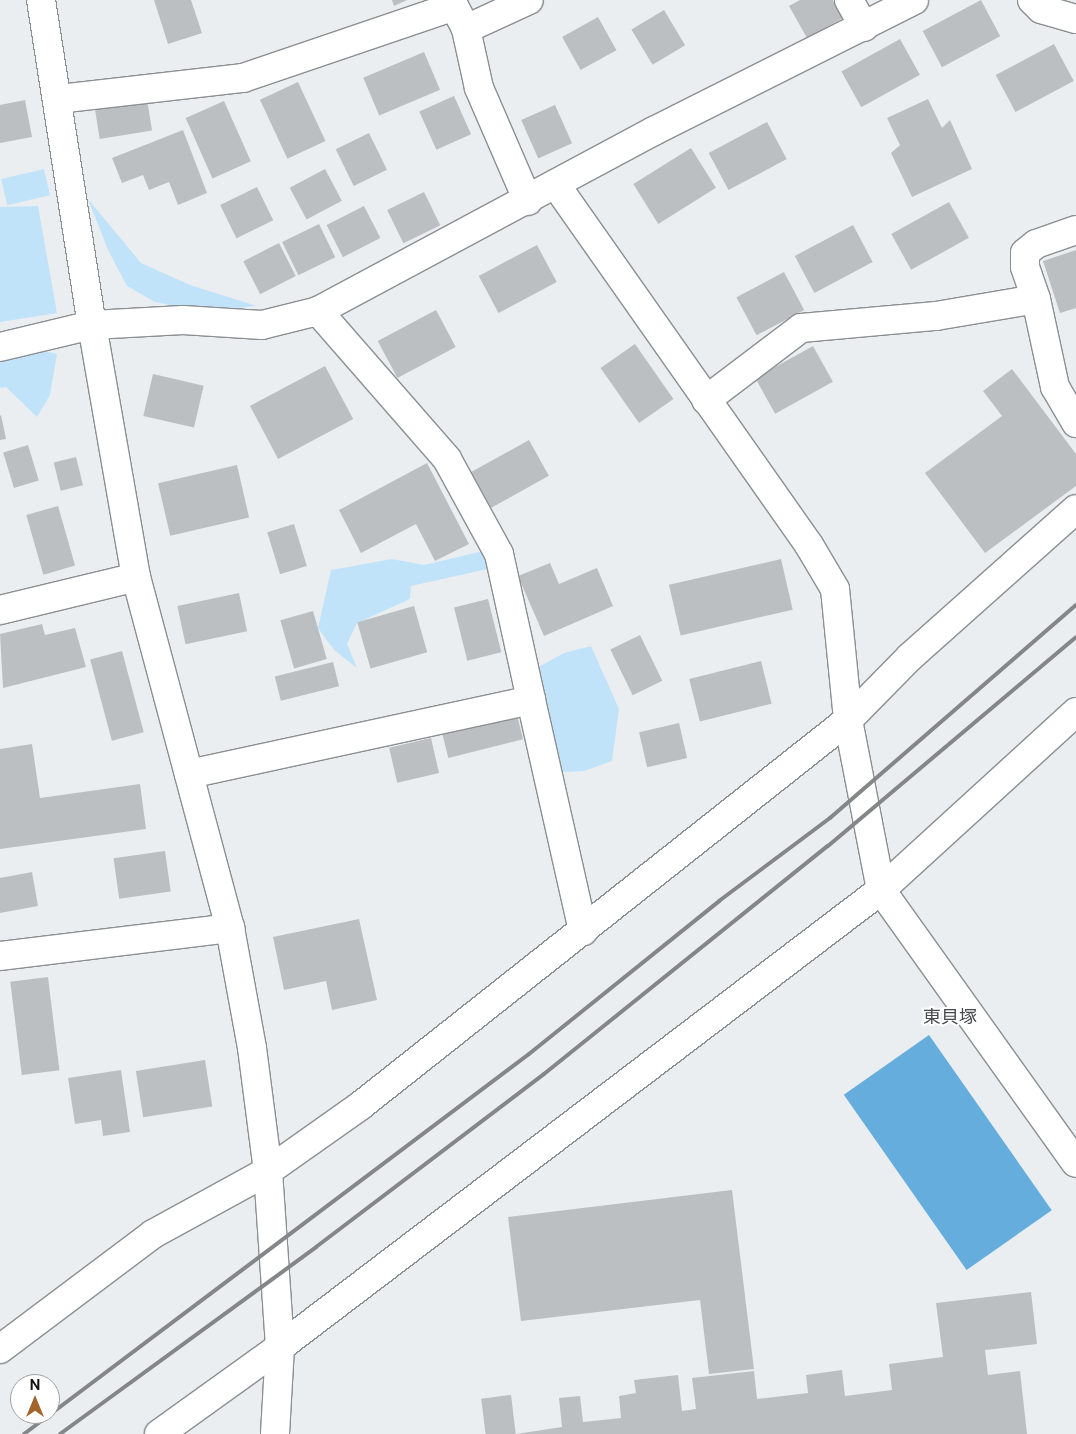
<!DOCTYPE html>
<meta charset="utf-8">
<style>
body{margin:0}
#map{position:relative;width:1076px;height:1434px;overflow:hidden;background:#ebeef1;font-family:"Public Sans","Noto Sans JP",sans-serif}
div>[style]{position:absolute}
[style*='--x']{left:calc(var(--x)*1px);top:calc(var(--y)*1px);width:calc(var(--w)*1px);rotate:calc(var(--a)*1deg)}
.green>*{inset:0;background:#c1e3fa;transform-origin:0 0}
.water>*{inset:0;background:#65addc;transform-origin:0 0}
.building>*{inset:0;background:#bcbfc2;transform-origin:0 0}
.roads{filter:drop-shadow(1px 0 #8c8f92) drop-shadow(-1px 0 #8c8f92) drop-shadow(0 1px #8c8f92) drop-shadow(0 -1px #8c8f92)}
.minor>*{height:28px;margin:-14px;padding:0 14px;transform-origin:14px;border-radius:14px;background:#fff}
.tertiary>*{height:28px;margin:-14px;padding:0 14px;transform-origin:14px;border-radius:14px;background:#fff}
.rail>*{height:4px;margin:-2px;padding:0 2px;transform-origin:2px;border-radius:2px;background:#848688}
span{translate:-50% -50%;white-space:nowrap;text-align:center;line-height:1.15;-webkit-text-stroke:4px #fff;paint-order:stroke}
.quarter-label{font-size:18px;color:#474a4c}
.north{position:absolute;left:10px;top:1374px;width:50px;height:50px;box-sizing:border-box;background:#fff;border:1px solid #a0a0a1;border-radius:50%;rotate:0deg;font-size:14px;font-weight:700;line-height:20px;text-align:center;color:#111213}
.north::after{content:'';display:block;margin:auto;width:18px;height:22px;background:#a3642c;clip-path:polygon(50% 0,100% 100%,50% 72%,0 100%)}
</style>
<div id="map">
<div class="green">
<i style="left:44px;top:169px;width:27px;height:44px;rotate:77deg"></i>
<i style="clip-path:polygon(88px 199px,141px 263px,190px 285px,257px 306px,200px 311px,155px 302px,127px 286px,108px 250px)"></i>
<i style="clip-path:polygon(38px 206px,57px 313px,0 322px,0 207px)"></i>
<i style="clip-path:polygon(11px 344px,57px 354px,50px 395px,37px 417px,6px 387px,0 388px,0 350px)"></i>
<i style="clip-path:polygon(496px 548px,501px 566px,411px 586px,410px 599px,357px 623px,347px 644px,357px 668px,334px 650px,318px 628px,331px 570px,392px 559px,424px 565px)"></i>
<i style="clip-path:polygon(591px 646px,619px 709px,612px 761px,584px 771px,548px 773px,535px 669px,564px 653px)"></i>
</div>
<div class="water">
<i style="left:929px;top:1035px;width:214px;height:104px;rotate:55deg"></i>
</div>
<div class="building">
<i style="clip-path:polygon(154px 0,191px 0,202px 33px,168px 44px)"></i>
<i style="clip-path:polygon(392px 0,407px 0,394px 6px)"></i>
<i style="clip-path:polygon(800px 0,833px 0,843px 18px,807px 38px,789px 6px)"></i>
<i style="left:981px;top:0;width:41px;height:66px;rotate:62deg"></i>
<i style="left:664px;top:10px;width:41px;height:38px;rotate:59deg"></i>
<i style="left:598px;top:17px;width:38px;height:41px;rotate:61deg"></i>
<i style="left:900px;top:39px;width:41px;height:67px;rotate:61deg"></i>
<i style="left:1054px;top:44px;width:42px;height:66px;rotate:62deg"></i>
<i style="left:424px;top:52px;width:41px;height:66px;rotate:67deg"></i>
<i style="left:298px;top:82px;width:65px;height:42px;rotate:65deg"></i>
<i style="left:454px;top:96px;width:42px;height:38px;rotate:66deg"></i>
<i style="left:147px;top:99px;width:32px;height:53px;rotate:81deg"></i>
<i style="clip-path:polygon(928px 99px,942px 128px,950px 120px,972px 169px,912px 197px,891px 153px,900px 145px,887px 118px)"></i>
<i style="clip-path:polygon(25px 100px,32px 137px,0 143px,0 105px)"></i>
<i style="left:224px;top:101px;width:66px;height:42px;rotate:66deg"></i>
<i style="left:555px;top:105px;width:42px;height:37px;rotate:66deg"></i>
<i style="left:767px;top:122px;width:42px;height:66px;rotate:62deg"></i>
<i style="clip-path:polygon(183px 130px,207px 193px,178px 205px,169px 182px,149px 190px,143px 175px,122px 183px,112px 158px)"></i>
<i style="left:369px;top:133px;width:41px;height:37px;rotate:64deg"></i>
<i style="left:691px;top:148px;width:47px;height:68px;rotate:58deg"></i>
<i style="left:325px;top:169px;width:36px;height:40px;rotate:62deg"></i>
<i style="left:257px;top:187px;width:37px;height:41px;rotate:64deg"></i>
<i style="left:424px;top:192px;width:37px;height:41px;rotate:64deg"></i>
<i style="left:949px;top:202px;width:41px;height:66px;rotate:61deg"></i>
<i style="left:364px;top:206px;width:36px;height:42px;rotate:63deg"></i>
<i style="left:319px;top:224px;width:37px;height:41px;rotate:64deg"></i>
<i style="left:853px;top:225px;width:42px;height:66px;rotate:62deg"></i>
<i style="left:279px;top:243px;width:37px;height:40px;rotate:63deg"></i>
<i style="left:537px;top:245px;width:42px;height:66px;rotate:62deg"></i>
<i style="clip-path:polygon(1076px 250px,1076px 308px,1060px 313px,1043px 261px)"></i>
<i style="left:784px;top:272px;width:43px;height:54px;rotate:62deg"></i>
<i style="left:436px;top:310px;width:42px;height:66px;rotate:62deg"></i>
<i style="left:635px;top:344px;width:67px;height:42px;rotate:55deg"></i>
<i style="left:813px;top:346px;width:41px;height:66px;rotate:61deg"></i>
<i style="left:325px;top:366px;width:60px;height:85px;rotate:62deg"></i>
<i style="clip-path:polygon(1012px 369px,1076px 454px,1076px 486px,985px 553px,925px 473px,1002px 416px,983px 391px)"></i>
<i style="left:153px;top:374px;width:52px;height:43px;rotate:13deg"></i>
<i style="clip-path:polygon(1px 415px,6px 439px,0 440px,0 416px)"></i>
<i style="left:529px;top:440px;width:41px;height:66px;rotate:61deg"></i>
<i style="left:28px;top:445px;width:37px;height:26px;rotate:73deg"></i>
<i style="left:76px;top:457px;width:29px;height:23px;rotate:76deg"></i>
<i style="clip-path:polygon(427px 463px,469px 544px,435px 561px,416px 524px,361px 553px,339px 510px)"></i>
<i style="left:237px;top:465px;width:54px;height:81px;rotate:77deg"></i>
<i style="left:58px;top:506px;width:62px;height:33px;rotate:74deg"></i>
<i style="left:294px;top:524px;width:44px;height:28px;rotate:73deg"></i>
<i style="left:781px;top:559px;width:52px;height:115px;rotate:77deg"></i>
<i style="clip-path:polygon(550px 563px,559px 584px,597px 568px,613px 606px,544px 636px,518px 576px)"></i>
<i style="left:239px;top:593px;width:39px;height:63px;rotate:78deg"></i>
<i style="left:488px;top:599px;width:55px;height:35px;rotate:76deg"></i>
<i style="left:414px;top:606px;width:48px;height:59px;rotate:74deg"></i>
<i style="left:313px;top:611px;width:50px;height:34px;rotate:74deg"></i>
<i style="clip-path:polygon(42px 624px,45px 635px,75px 628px,86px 667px,3px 688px,0 634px)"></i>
<i style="left:640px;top:635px;width:51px;height:33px;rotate:64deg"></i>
<i style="left:122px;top:651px;width:84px;height:33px;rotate:75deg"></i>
<i style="left:761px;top:661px;width:44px;height:74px;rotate:76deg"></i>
<i style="left:333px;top:662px;width:25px;height:60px;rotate:76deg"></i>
<i style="left:517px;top:715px;width:25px;height:77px;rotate:76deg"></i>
<i style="left:679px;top:723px;width:36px;height:41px;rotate:77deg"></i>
<i style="left:431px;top:738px;width:36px;height:43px;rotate:77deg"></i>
<i style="clip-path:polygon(32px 744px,40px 798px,140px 784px,146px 829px,0 849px,0 749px)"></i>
<i style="left:165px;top:851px;width:41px;height:52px;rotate:82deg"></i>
<i style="clip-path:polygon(32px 872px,38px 906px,0 913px,0 878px)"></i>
<i style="clip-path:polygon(359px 919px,377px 1000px,332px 1010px,326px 981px,284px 990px,273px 937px)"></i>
<i style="left:48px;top:977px;width:94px;height:38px;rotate:83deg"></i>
<i style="left:205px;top:1060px;width:47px;height:70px;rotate:81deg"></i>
<i style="clip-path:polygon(121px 1070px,130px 1132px,103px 1136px,101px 1120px,75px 1124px,68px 1078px)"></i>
<i style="clip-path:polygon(732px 1190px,754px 1369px,709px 1374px,700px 1300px,521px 1321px,508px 1217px)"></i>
<i style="clip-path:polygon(1031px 1292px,1037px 1344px,985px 1350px,988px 1375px,1020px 1371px,1027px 1434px,516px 1434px,562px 1427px,559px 1398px,580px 1396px,583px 1422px,621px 1418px,619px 1396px,636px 1393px,634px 1380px,678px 1375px,682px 1411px,696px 1409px,692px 1378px,754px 1371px,757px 1399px,808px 1393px,806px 1375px,842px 1370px,845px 1396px,892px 1390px,889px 1364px,943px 1357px,936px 1303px)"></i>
<i style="left:511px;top:1395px;width:39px;height:30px;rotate:83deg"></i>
</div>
<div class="roads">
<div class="minor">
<i style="--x:849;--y:0;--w:31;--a:61"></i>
<i style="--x:1032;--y:0;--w:13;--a:45"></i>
<i style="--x:1041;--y:9;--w:36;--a:16"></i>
<i style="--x:466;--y:29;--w:69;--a:-24.7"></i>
<i style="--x:58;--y:99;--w:186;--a:-6.5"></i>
<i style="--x:243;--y:78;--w:223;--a:-18.8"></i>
<i style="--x:454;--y:6;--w:26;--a:62"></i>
<i style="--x:466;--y:29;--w:60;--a:77.6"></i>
<i style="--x:479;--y:88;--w:123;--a:66.6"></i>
<i style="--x:556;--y:185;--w:440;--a:54.9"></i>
<i style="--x:809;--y:545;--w:51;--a:59.4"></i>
<i style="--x:835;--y:589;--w:132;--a:84.3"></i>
<i style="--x:848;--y:720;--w:173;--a:79"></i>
<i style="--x:1076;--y:230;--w:42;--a:160.7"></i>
<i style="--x:1036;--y:244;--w:14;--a:141"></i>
<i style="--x:1025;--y:253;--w:14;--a:90"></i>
<i style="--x:1025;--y:267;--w:34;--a:71"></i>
<i style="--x:1036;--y:299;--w:90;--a:77.8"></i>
<i style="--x:1055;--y:387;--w:42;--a:59.7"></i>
<i style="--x:318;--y:311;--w:196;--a:48.9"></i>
<i style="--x:447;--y:459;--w:108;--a:61.3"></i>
<i style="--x:499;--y:554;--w:149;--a:77.6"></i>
<i style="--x:0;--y:347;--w:95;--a:-13.4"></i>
<i style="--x:92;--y:325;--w:91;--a:-3.1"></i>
<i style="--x:183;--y:320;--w:79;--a:3.6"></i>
<i style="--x:262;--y:325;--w:58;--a:-14"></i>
<i style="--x:318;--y:311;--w:381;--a:-28.2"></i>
<i style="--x:654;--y:131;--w:291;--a:-26.7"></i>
<i style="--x:706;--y:400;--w:119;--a:-37.2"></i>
<i style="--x:801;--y:328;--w:136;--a:-5.1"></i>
<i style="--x:936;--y:316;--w:101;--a:-9.6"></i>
<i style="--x:0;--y:610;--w:140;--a:-13.6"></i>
<i style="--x:189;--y:774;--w:350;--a:-12.2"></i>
<i style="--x:531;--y:700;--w:237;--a:77.3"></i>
<i style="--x:0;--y:956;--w:232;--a:-6.9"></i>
<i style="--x:0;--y:1349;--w:191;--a:-36.9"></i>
<i style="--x:153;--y:1234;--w:131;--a:-28.7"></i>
<i style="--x:268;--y:1171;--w:113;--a:-35.2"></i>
<i style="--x:360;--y:1106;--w:622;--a:-38.34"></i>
<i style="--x:848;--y:720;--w:88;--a:-45.5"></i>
<i style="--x:910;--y:657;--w:222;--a:-41.7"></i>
<i style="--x:159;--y:1434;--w:149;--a:-35.7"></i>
<i style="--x:280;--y:1347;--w:755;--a:-37.25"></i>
<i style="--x:881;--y:890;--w:264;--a:-42.4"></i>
</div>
<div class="tertiary">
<i style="--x:41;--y:0;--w:329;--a:81.1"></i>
<i style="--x:92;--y:325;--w:256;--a:80.1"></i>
<i style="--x:136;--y:577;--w:363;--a:75"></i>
<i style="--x:230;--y:928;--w:122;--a:79.6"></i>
<i style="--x:252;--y:1048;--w:124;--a:82.6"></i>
<i style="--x:268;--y:1171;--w:176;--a:86.1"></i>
<i style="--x:280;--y:1347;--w:87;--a:93.3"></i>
<i style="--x:881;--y:890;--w:335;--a:54.5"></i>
</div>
</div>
<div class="rail">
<i style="--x:24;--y:1434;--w:632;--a:-36.96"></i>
<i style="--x:529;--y:1054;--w:244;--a:-38.8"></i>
<i style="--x:719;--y:901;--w:139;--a:-36.8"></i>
<i style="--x:830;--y:818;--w:325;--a:-40.9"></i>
<i style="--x:60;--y:1434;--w:317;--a:-36.1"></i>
<i style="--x:316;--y:1247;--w:286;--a:-37.2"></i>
<i style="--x:544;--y:1074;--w:364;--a:-38.8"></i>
<i style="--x:828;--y:846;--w:324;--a:-40.1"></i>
</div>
<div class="quarter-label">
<span style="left:950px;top:1017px">東貝塚</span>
</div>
<div class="north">N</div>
</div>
